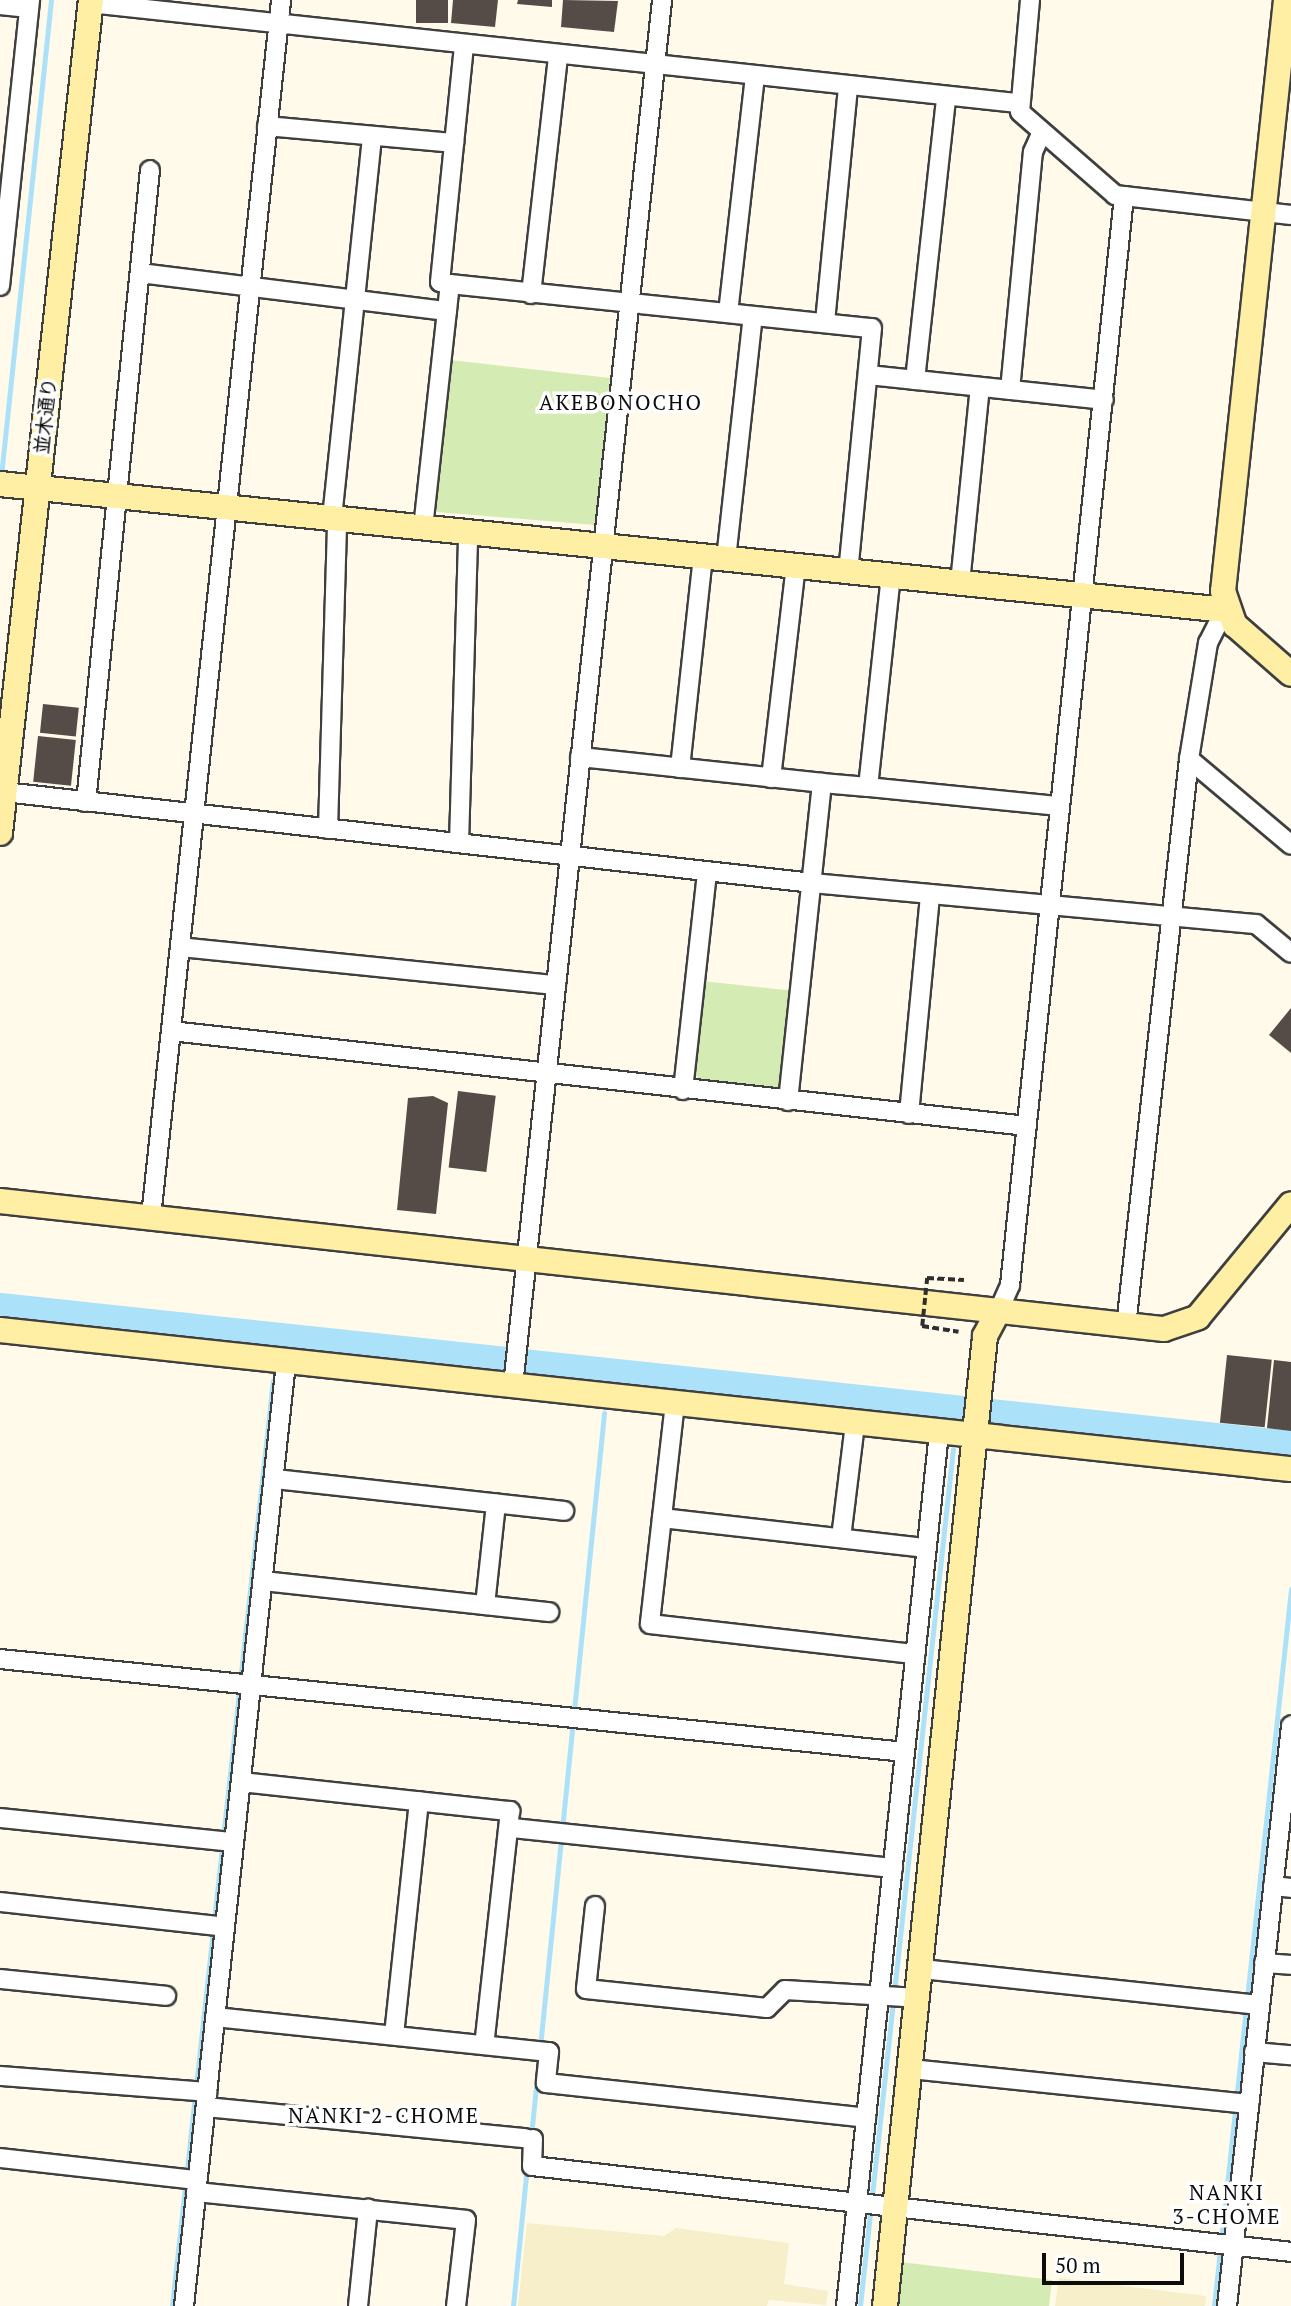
<!DOCTYPE html>
<meta charset="utf-8">
<style>
body{margin:0}
#map{position:relative;width:1291px;height:2306px;overflow:hidden;background:#fffaea;font-family:"PT Serif","Noto Sans JP",serif}
div>[style]{position:absolute}
[style*='--x']{left:calc(var(--x)*1px);top:calc(var(--y)*1px);width:calc(var(--w)*1px);rotate:calc(var(--a)*1deg)}
.farmland>*{inset:0;background:#f6efc9}
.green>*{inset:0;background:#d4ebb3}
.stream>*{height:5px;margin:-2.5px;padding:0 2.5px;transform-origin:2.5px;border-radius:2.5px;background:#ace2f9}
.river>*{height:33px;margin:-16.5px;padding:0 16.5px;transform-origin:16.5px;border-radius:16.5px;background:#ace2f9}
.building>*{inset:0;background:#554c48;transform-origin:0 0}
.path>*{height:3.5px;margin-top:-1.75px;transform-origin:0;background:repeating-linear-gradient(90deg,#2e2e2e 0 7px,transparent 0 10.5px)}
.roads{filter:drop-shadow(2px 0 #3f3f3f) drop-shadow(-2px 0 #3f3f3f) drop-shadow(0 2px #3f3f3f) drop-shadow(0 -2px #3f3f3f)}
.street>*{height:18px;margin:-9px;padding:0 9px;transform-origin:9px;border-radius:9px;background:#fff}
.secondary>*{height:24px;margin:-12px;padding:0 12px;transform-origin:12px;border-radius:12px;background:#ffefa5}
.path-bridge>*{height:3.5px;margin-top:-1.75px;transform-origin:0;background:repeating-linear-gradient(90deg,#2e2e2e 0 7px,transparent 0 10.5px)}
span{translate:-50% -50%;white-space:nowrap;text-align:center;line-height:1.15;-webkit-text-stroke:7px #fff;paint-order:stroke}
.street-label{font-size:19px;color:#0c0c0c}
.neighbourhood-label{font-size:21px;color:#0c0c0c;letter-spacing:2px}
.scale{position:absolute;left:1042px;top:2253px;width:142px;height:32px;box-sizing:border-box;border:4px solid #0c0c0c;border-top:0;padding-left:9px;font-size:21px;line-height:24px;white-space:nowrap;color:#0c0c0c;-webkit-text-stroke:5px #fff;paint-order:stroke}
</style>
<div id="map">
<div class="farmland">
<i style="clip-path:polygon(527px 2223px,664px 2236px,676px 2228px,789px 2243px,784px 2284px,828px 2291px,826px 2305px,769px 2300px,767px 2306px,518px 2306px)"></i>
<i style="clip-path:polygon(1059px 2278px,1206px 2296px,1205px 2306px,1055px 2306px)"></i>
</div>
<div class="green">
<i style="clip-path:polygon(450px 360px,610px 378px,595px 525px,437px 512px,433px 505px)"></i>
<i style="clip-path:polygon(702px 981px,795px 991px,786px 1082px,775px 1089px,700px 1081px,693px 1071px)"></i>
<i style="clip-path:polygon(900px 2262px,1052px 2280px,1049px 2306px,895px 2306px)"></i>
</div>
<div class="stream">
<i style="--x:1;--y:476;--w:479;--a:-84"></i>
<i style="--x:277;--y:1350;--w:11;--a:-85"></i>
<i style="--x:607;--y:1381;--w:7;--a:-82"></i>
<i style="--x:956;--y:1417;--w:6;--a:-81"></i>
<i style="--x:531;--y:2136;--w:727;--a:-84.23"></i>
<i style="--x:172;--y:2306;--w:931;--a:-83.78"></i>
<i style="--x:513;--y:2306;--w:141;--a:-84.3"></i>
<i style="--x:860;--y:2306;--w:862;--a:-83.81"></i>
<i style="--x:1214;--y:2306;--w:721;--a:-83.87"></i>
</div>
<div class="river">
<i style="--x:0;--y:1309;--w:1298;--a:6.1"></i>
</div>
<div class="building">
<i style="left:416px;top:0;width:32px;height:23px"></i>
<i style="clip-path:polygon(453px 0,498px 0,495px 27px,451px 23px)"></i>
<i style="clip-path:polygon(518px 0,552px 0,552px 7px,517px 4px)"></i>
<i style="clip-path:polygon(563px 0,618px 1px,614px 32px,561px 27px)"></i>
<i style="left:43px;top:704px;width:36px;height:29px;rotate:6deg"></i>
<i style="left:38px;top:736px;width:38px;height:46px;rotate:6deg"></i>
<i style="clip-path:polygon(1291px 1008px,1291px 1053px,1269px 1035px)"></i>
<i style="left:458px;top:1091px;width:38px;height:77px;rotate:7deg"></i>
<i style="clip-path:polygon(433px 1096px,448px 1103px,436px 1214px,397px 1210px,408px 1098px)"></i>
<i style="left:1227px;top:1355px;width:45px;height:68px;rotate:6deg"></i>
<i style="clip-path:polygon(1274px 1360px,1291px 1362px,1291px 1431px,1267px 1428px)"></i>
</div>
<div class="path">
<i style="--x:927;--y:1278;--w:37;--a:3"></i>
<i style="--x:922;--y:1326;--w:37;--a:9"></i>
</div>
<div class="roads">
<div class="street">
<i style="--x:1030;--y:0;--w:112;--a:95.1"></i>
<i style="--x:1020;--y:112;--w:126;--a:41.1"></i>
<i style="--x:1115;--y:195;--w:177;--a:6.5"></i>
<i style="--x:90;--y:3;--w:931;--a:6.16"></i>
<i style="--x:0;--y:5;--w:29;--a:6"></i>
<i style="--x:267;--y:126;--w:188;--a:5.2"></i>
<i style="--x:140;--y:273;--w:309;--a:7.1"></i>
<i style="--x:447;--y:311;--w:27;--a:-84"></i>
<i style="--x:450;--y:284;--w:424;--a:6"></i>
<i style="--x:872;--y:328;--w:245;--a:95.6"></i>
<i style="--x:450;--y:284;--w:10;--a:-169"></i>
<i style="--x:440;--y:282;--w:237;--a:-84.2"></i>
<i style="--x:0;--y:286;--w:288;--a:-84"></i>
<i style="--x:531;--y:294;--w:239;--a:-83.5"></i>
<i style="--x:728;--y:313;--w:238;--a:-83.5"></i>
<i style="--x:825;--y:322;--w:236;--a:-84.4"></i>
<i style="--x:868;--y:375;--w:237;--a:6"></i>
<i style="--x:915;--y:380;--w:285;--a:-83.7"></i>
<i style="--x:1010;--y:390;--w:239;--a:-84.5"></i>
<i style="--x:1033;--y:152;--w:22;--a:-66"></i>
<i style="--x:332;--y:518;--w:384;--a:-84"></i>
<i style="--x:423;--y:528;--w:218;--a:-83.7"></i>
<i style="--x:726;--y:559;--w:244;--a:-83.7"></i>
<i style="--x:960;--y:583;--w:197;--a:-84.2"></i>
<i style="--x:580;--y:757;--w:243;--a:6.1"></i>
<i style="--x:1189;--y:759;--w:133;--a:40.1"></i>
<i style="--x:680;--y:768;--w:212;--a:-83.8"></i>
<i style="--x:771;--y:778;--w:213;--a:-83.3"></i>
<i style="--x:868;--y:787;--w:191;--a:5.7"></i>
<i style="--x:4;--y:792;--w:814;--a:6.42"></i>
<i style="--x:813;--y:883;--w:445;--a:5.3"></i>
<i style="--x:1256;--y:924;--w:45;--a:39.6"></i>
<i style="--x:86;--y:802;--w:635;--a:-84.22"></i>
<i style="--x:328;--y:829;--w:310;--a:-88.3"></i>
<i style="--x:459;--y:843;--w:311;--a:-88.3"></i>
<i style="--x:180;--y:947;--w:378;--a:5.8"></i>
<i style="--x:171;--y:1031;--w:861;--a:6.33"></i>
<i style="--x:683;--y:1090;--w:220;--a:-83.7"></i>
<i style="--x:788;--y:1101;--w:320;--a:-83.9"></i>
<i style="--x:822;--y:783;--w:46;--a:5"></i>
<i style="--x:868;--y:787;--w:212;--a:-83.8"></i>
<i style="--x:909;--y:1114;--w:221;--a:-84.5"></i>
<i style="--x:151;--y:1217;--w:1224;--a:-83.9"></i>
<i style="--x:999;--y:1310;--w:27;--a:-66"></i>
<i style="--x:1010;--y:1285;--w:1095;--a:-84.02"></i>
<i style="--x:1126;--y:1326;--w:570;--a:-83.66"></i>
<i style="--x:1189;--y:759;--w:118;--a:-80.7"></i>
<i style="--x:1208;--y:643;--w:37;--a:-63"></i>
<i style="--x:513;--y:1386;--w:1394;--a:-83.86"></i>
<i style="--x:675;--y:1403;--w:222;--a:96.5"></i>
<i style="--x:650;--y:1624;--w:267;--a:6.5"></i>
<i style="--x:275;--y:1479;--w:291;--a:6.3"></i>
<i style="--x:662;--y:1518;--w:266;--a:6.5"></i>
<i style="--x:841;--y:1538;--w:115;--a:-83"></i>
<i style="--x:263;--y:1581;--w:288;--a:6.2"></i>
<i style="--x:485;--y:1605;--w:102;--a:-83.8"></i>
<i style="--x:0;--y:1659;--w:909;--a:5.87"></i>
<i style="--x:241;--y:1782;--w:271;--a:6.2"></i>
<i style="--x:510;--y:1811;--w:235;--a:96.3"></i>
<i style="--x:0;--y:1818;--w:235;--a:5.9"></i>
<i style="--x:512;--y:1828;--w:383;--a:6"></i>
<i style="--x:1273;--y:1886;--w:18;--a:6"></i>
<i style="--x:0;--y:1902;--w:226;--a:6.3"></i>
<i style="--x:595;--y:1906;--w:83;--a:96.2"></i>
<i style="--x:586;--y:1989;--w:182;--a:6"></i>
<i style="--x:767;--y:2008;--w:25;--a:-45"></i>
<i style="--x:785;--y:1990;--w:133;--a:3.4"></i>
<i style="--x:1264;--y:1963;--w:27;--a:4"></i>
<i style="--x:922;--y:1969;--w:339;--a:6.1"></i>
<i style="--x:0;--y:1979;--w:167;--a:5.8"></i>
<i style="--x:215;--y:2017;--w:336;--a:6"></i>
<i style="--x:549;--y:2052;--w:31;--a:96"></i>
<i style="--x:546;--y:2083;--w:322;--a:6.2"></i>
<i style="--x:394;--y:2035;--w:235;--a:-83.9"></i>
<i style="--x:1254;--y:2052;--w:37;--a:5"></i>
<i style="--x:910;--y:2069;--w:341;--a:5.9"></i>
<i style="--x:0;--y:2076;--w:208;--a:4.4"></i>
<i style="--x:206;--y:2107;--w:321;--a:5.6"></i>
<i style="--x:533;--y:2139;--w:27;--a:92"></i>
<i style="--x:532;--y:2166;--w:764;--a:6.46"></i>
<i style="--x:0;--y:2158;--w:198;--a:6.4"></i>
<i style="--x:196;--y:2192;--w:271;--a:5.9"></i>
<i style="--x:466;--y:2220;--w:87;--a:96.6"></i>
<i style="--x:184;--y:2306;--w:949;--a:-83.83"></i>
<i style="--x:358;--y:2306;--w:98;--a:-84.1"></i>
<i style="--x:846;--y:2306;--w:878;--a:-83.92"></i>
<i style="--x:1227;--y:2306;--w:584;--a:-83.7"></i>
</div>
<div class="secondary">
<i style="--x:1286;--y:0;--w:594;--a:96.08"></i>
<i style="--x:1223;--y:591;--w:36;--a:71"></i>
<i style="--x:1235;--y:625;--w:74;--a:41.2"></i>
<i style="--x:0;--y:484;--w:1231;--a:5.87"></i>
<i style="--x:0;--y:833;--w:838;--a:-83.77"></i>
<i style="--x:0;--y:1201;--w:1171;--a:6.28"></i>
<i style="--x:1164;--y:1329;--w:36;--a:-19"></i>
<i style="--x:1198;--y:1317;--w:146;--a:-50.5"></i>
<i style="--x:0;--y:1330;--w:1298;--a:6.15"></i>
<i style="--x:885;--y:2306;--w:975;--a:-84.11"></i>
<i style="--x:985;--y:1336;--w:30;--a:-62"></i>
</div>
</div>
<div class="path-bridge">
<i style="--x:922;--y:1326;--w:48;--a:-84.1"></i>
</div>
<div class="street-label">
<span style="left:45px;top:416px;rotate:-84deg">並木通り</span>
</div>
<div class="neighbourhood-label">
<span style="left:621px;top:402px">AKEBONOCHO</span>
<span style="left:384px;top:2115px">NANKI 2-CHOME</span>
<span style="left:1227px;top:2204px">NANKI<br>3-CHOME</span>
</div>
<div class="scale">50 m</div>
</div>
